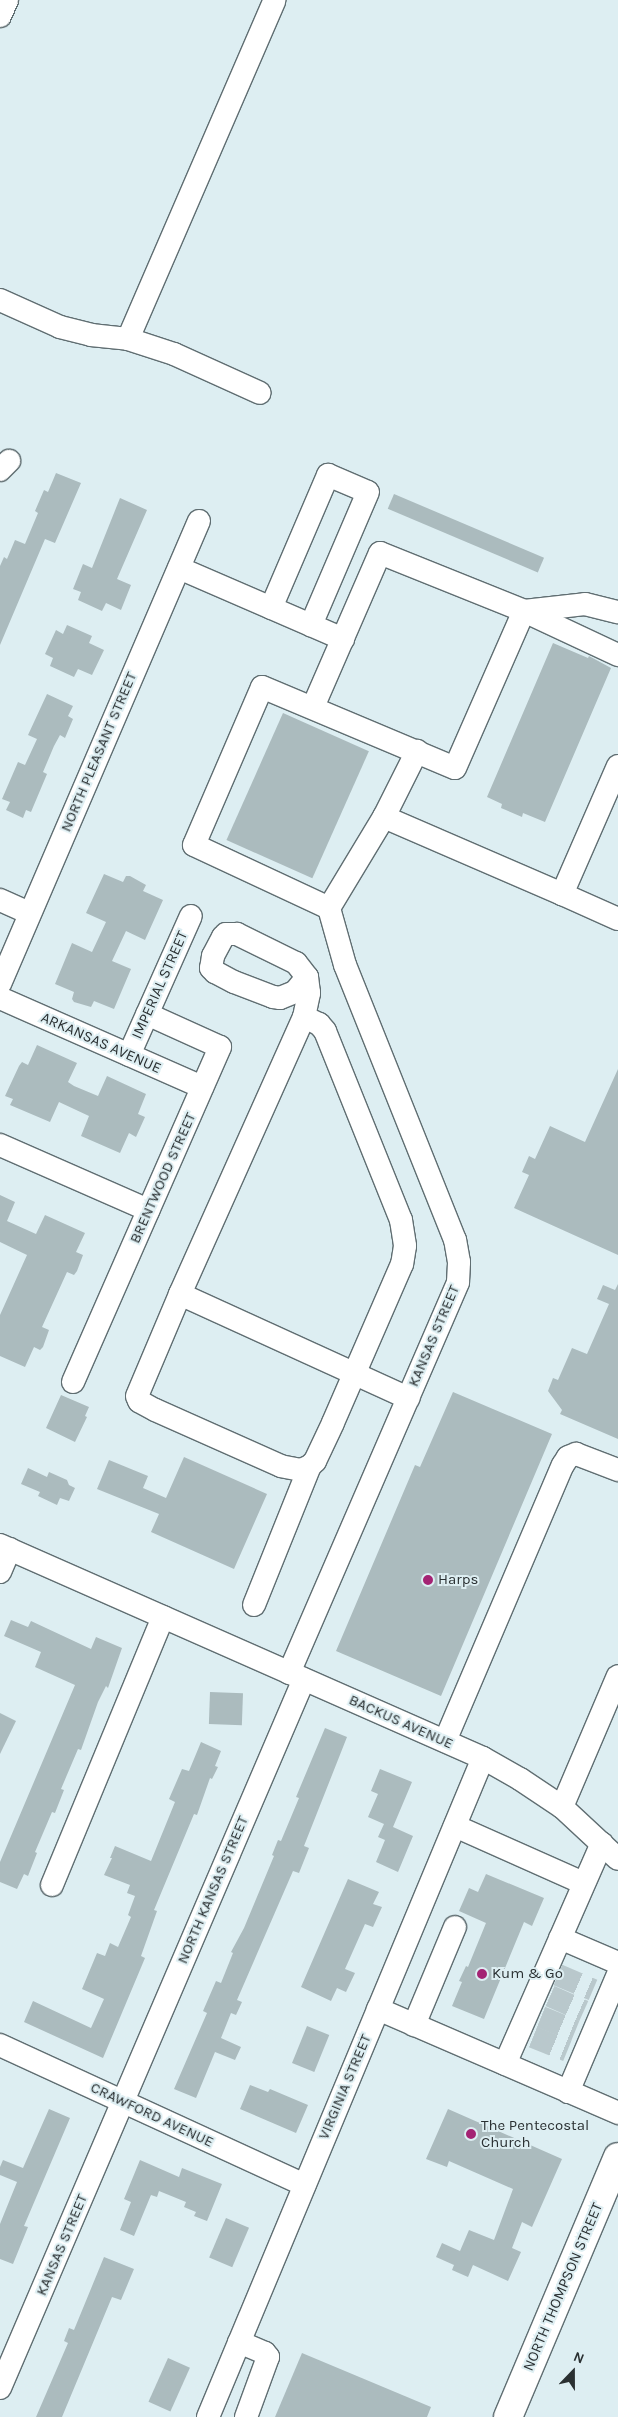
<!DOCTYPE html>
<style>
body{margin:0}
#map{position:relative;width:618px;height:2417px;overflow:hidden;background:#ddeef2;font-family:Karla,sans-serif}
div>[style]{position:absolute}
[style*='--x']{left:calc(var(--x)*1px);top:calc(var(--y)*1px);width:calc(var(--w)*1px);rotate:calc(var(--a)*1deg)}
.building>*{inset:0;background:#abbbbe;transform-origin:0 0}
.minor-tunnel>*{height:22px;margin-top:-11px;transform-origin:0;background:repeating-linear-gradient(90deg,#b9c8cc 0 22px,transparent 0 33px)}
.roads{filter:drop-shadow(1px 0 #606e72) drop-shadow(-1px 0 #606e72) drop-shadow(0 1px #606e72) drop-shadow(0 -1px #606e72)}
.minor>*{height:22px;margin:-11px;padding:0 11px;transform-origin:11px;border-radius:11px;background:#fff}
.major>*{height:28px;margin:-14px;padding:0 14px;transform-origin:14px;border-radius:14px;background:#fff}
.dots>*{width:14px;height:14px;translate:-50% -50%;box-sizing:border-box;border:2px solid #ddeef2;border-radius:50%}
span{translate:-50% -50%;white-space:nowrap;text-align:center;line-height:1.15;-webkit-text-stroke:4px #ddeef2;paint-order:stroke}
.street-label{font-size:15px;color:#2a3032}
.poi-label{font-size:15px;color:#2a3032}
.left{translate:0 -50%;text-align:left}
.north{position:absolute;left:548px;top:2347px;width:50px;height:50px;-webkit-text-stroke:4px #ddeef2;paint-order:stroke;rotate:22deg;font-size:14px;font-weight:700;line-height:20px;text-align:center;color:#2a3032}
.north::after{content:'';display:block;margin:auto;width:18px;height:22px;background:#2a3032;clip-path:polygon(50% 0,100% 100%,50% 72%,0 100%)}
</style>
<div id="map">
<div class="building">
<i style="clip-path:polygon(56px 473px,81px 483px,55px 543px,45px 539px,0 645px,0 566px,4px 557px,7px 559px,15px 540px,25px 544px,38px 513px,35px 511px,44px 490px,48px 492px)"></i>
<i style="left:394px;top:494px;width:163px;height:16px;rotate:23deg"></i>
<i style="clip-path:polygon(120px 498px,147px 510px,117px 579px,131px 585px,121px 610px,106px 603px,102px 611px,78px 600px,81px 592px,73px 589px,83px 564px,92px 568px)"></i>
<i style="clip-path:polygon(67px 625px,92px 636px,89px 643px,104px 650px,92px 675px,78px 669px,74px 677px,50px 666px,53px 658px,45px 654px,56px 630px,63px 634px)"></i>
<i style="clip-path:polygon(553px 643px,588px 658px,589px 656px,611px 668px,545px 822px,523px 813px,522px 817px,501px 808px,502px 804px,487px 797px)"></i>
<i style="clip-path:polygon(47px 694px,73px 706px,68px 716px,73px 719px,65px 738px,60px 735px,54px 746px,43px 772px,47px 774px,31px 812px,26px 810px,23px 818px,6px 810px,10px 802px,2px 799px,18px 762px,25px 765px,37px 739px,28px 735px)"></i>
<i style="left:283px;top:713px;width:94px;height:139px;rotate:24deg"></i>
<i style="clip-path:polygon(104px 874px,123px 882px,126px 876px,130px 876px,146px 885px,143px 891px,163px 900px,145px 940px,126px 931px,112px 961px,131px 969px,114px 1009px,94px 1001px,91px 1007px,74px 1002px,72px 999px,74px 992px,55px 984px,72px 943px,92px 952px,106px 922px,86px 913px)"></i>
<i style="clip-path:polygon(37px 1045px,77px 1063px,68px 1082px,74px 1086px,98px 1096px,107px 1076px,146px 1094px,138px 1114px,145px 1117px,136px 1137px,129px 1133px,120px 1153px,81px 1136px,89px 1116px,59px 1102px,50px 1122px,10px 1105px,13px 1099px,5px 1096px,19px 1066px,22px 1062px,28px 1065px)"></i>
<i style="clip-path:polygon(618px 1069px,618px 1255px,514px 1208px,529px 1175px,522px 1172px,529px 1156px,535px 1159px,550px 1126px,585px 1142px)"></i>
<i style="clip-path:polygon(0 1195px,15px 1202px,7px 1221px,36px 1234px,45px 1215px,85px 1233px,76px 1252px,83px 1255px,77px 1271px,74px 1275px,67px 1272px,42px 1327px,49px 1330px,43px 1347px,40px 1350px,34px 1347px,25px 1367px,0 1356px,0 1315px,27px 1255px,0 1242px)"></i>
<i style="clip-path:polygon(618px 1284px,618px 1439px,560px 1414px,562px 1410px,548px 1391px,553px 1378px,558px 1380px,572px 1348px,587px 1354px,609px 1304px,597px 1299px,603px 1285px,615px 1290px)"></i>
<i style="clip-path:polygon(453px 1392px,552px 1434px,441px 1696px,336px 1651px,415px 1465px,420px 1467px)"></i>
<i style="clip-path:polygon(61px 1395px,89px 1407px,85px 1416px,87px 1417px,75px 1442px,46px 1428px)"></i>
<i style="clip-path:polygon(184px 1457px,267px 1494px,234px 1569px,151px 1532px,159px 1514px,97px 1489px,109px 1460px,148px 1476px,143px 1488px,166px 1498px)"></i>
<i style="clip-path:polygon(28px 1468px,47px 1477px,49px 1472px,67px 1480px,69px 1485px,75px 1488px,69px 1501px,60px 1498px,57px 1505px,38px 1496px,40px 1492px,21px 1484px)"></i>
<i style="clip-path:polygon(11px 1620px,28px 1627px,31px 1621px,91px 1649px,96px 1637px,122px 1648px,108px 1688px,106px 1686px,98px 1702px,81px 1750px,78px 1749px,61px 1789px,64px 1790px,55px 1813px,52px 1812px,35px 1852px,37px 1853px,28px 1876px,24px 1874px,17px 1889px,0 1882px,0 1862px,75px 1685px,35px 1667px,41px 1652px,4px 1636px)"></i>
<i style="left:210px;top:1692px;width:33px;height:32px;rotate:2deg"></i>
<i style="clip-path:polygon(0 1713px,16px 1721px,0 1754px)"></i>
<i style="clip-path:polygon(325px 1728px,347px 1737px,304px 1846px,309px 1848px,299px 1873px,293px 1871px,237px 2000px,242px 2002px,236px 2015px,231px 2013px,221px 2038px,241px 2047px,235px 2060px,215px 2052px,196px 2098px,174px 2089px,207px 2013px,203px 2011px,216px 1981px,221px 1983px,233px 1953px,231px 1952px,244px 1928px,274px 1856px,272px 1855px,278px 1840px,281px 1841px,299px 1798px,296px 1797px)"></i>
<i style="clip-path:polygon(201px 1742px,221px 1751px,215px 1766px,218px 1767px,212px 1779px,210px 1778px,197px 1815px,194px 1814px,154px 1910px,157px 1911px,141px 1956px,145px 1958px,103px 2058px,24px 2022px,33px 2001px,91px 2028px,104px 1999px,82px 1989px,97px 1953px,105px 1956px,110px 1943px,118px 1947px,131px 1917px,128px 1915px,135px 1896px,127px 1893px,130px 1885px,104px 1875px,112px 1858px,110px 1858px,115px 1846px,151px 1861px,175px 1802px,169px 1799px,182px 1769px,189px 1771px)"></i>
<i style="clip-path:polygon(380px 1769px,412px 1782px,393px 1827px,413px 1836px,398px 1872px,376px 1862px,385px 1840px,378px 1837px,384px 1824px,368px 1817px,378px 1794px,371px 1791px)"></i>
<i style="clip-path:polygon(486px 1874px,544px 1898px,532px 1926px,524px 1922px,484px 2019px,452px 2006px,462px 1982px,459px 1981px,466px 1966px,468px 1967px,486px 1923px,459px 1911px,469px 1888px,478px 1892px)"></i>
<i style="clip-path:polygon(348px 1879px,379px 1892px,373px 1904px,382px 1907px,373px 1927px,365px 1924px,345px 1969px,355px 1973px,346px 1992px,337px 1988px,331px 2001px,301px 1987px)"></i>
<i style="left:307px;top:2026px;width:24px;height:40px;rotate:22deg"></i>
<i style="clip-path:polygon(250px 2085px,268px 2092px,270px 2089px,308px 2105px,296px 2133px,240px 2109px)"></i>
<i style="clip-path:polygon(49px 2109px,70px 2118px,24px 2226px,28px 2227px,13px 2264px,0 2259px,0 2224px,17px 2182px,0 2175px,0 2167px,3px 2160px,23px 2168px)"></i>
<i style="clip-path:polygon(448px 2109px,562px 2159px,532px 2227px,522px 2222px,512px 2248px,521px 2252px,508px 2281px,473px 2265px,468px 2277px,452px 2270px,454px 2265px,436px 2257px,442px 2243px,460px 2251px,469px 2230px,494px 2240px,513px 2189px,449px 2161px,447px 2167px,426px 2159px)"></i>
<i style="clip-path:polygon(140px 2160px,179px 2177px,182px 2168px,222px 2184px,207px 2221px,194px 2216px,196px 2212px,184px 2207px,186px 2202px,159px 2191px,157px 2197px,151px 2195px,134px 2236px,120px 2230px,131px 2202px,124px 2199px)"></i>
<i style="left:226px;top:2218px;width:25px;height:43px;rotate:23deg"></i>
<i style="clip-path:polygon(104px 2257px,134px 2269px,121px 2300px,112px 2297px,62px 2417px,36px 2417px,68px 2343px,64px 2341px,69px 2328px,74px 2330px)"></i>
<i style="clip-path:polygon(302px 2353px,431px 2407px,427px 2417px,275px 2417px)"></i>
<i style="left:168px;top:2358px;width:24px;height:48px;rotate:24deg"></i>
</div>
<div class="minor-tunnel">
<i style="--x:558;--y:1975;--w:38;--a:23"></i>
<i style="--x:550;--y:1996;--w:37;--a:24"></i>
<i style="--x:541;--y:2017;--w:37;--a:22"></i>
<i style="--x:533;--y:2037;--w:37;--a:22"></i>
</div>
<div class="roads">
<div class="minor">
<i style="--x:0;--y:16;--w:17;--a:-66"></i>
<i style="--x:0;--y:300;--w:66;--a:24.2"></i>
<i style="--x:60;--y:327;--w:32;--a:14"></i>
<i style="--x:91;--y:335;--w:37;--a:6"></i>
<i style="--x:128;--y:339;--w:48;--a:18.1"></i>
<i style="--x:174;--y:354;--w:94;--a:24.4"></i>
<i style="--x:128;--y:339;--w:369;--a:-66.6"></i>
<i style="--x:0;--y:470;--w:13;--a:-45"></i>
<i style="--x:179;--y:568;--w:179;--a:23.4"></i>
<i style="--x:271;--y:608;--w:145;--a:-66.8"></i>
<i style="--x:328;--y:475;--w:43;--a:23"></i>
<i style="--x:368;--y:492;--w:145;--a:113.2"></i>
<i style="--x:313;--y:707;--w:168;--a:-66.5"></i>
<i style="--x:380;--y:553;--w:155;--a:21.9"></i>
<i style="--x:524;--y:611;--w:61;--a:-6.5"></i>
<i style="--x:585;--y:604;--w:34;--a:14"></i>
<i style="--x:618;--y:766;--w:140;--a:113.6"></i>
<i style="--x:562;--y:894;--w:61;--a:24.1"></i>
<i style="--x:384;--y:817;--w:194;--a:23.4"></i>
<i style="--x:0;--y:900;--w:32;--a:24"></i>
<i style="--x:329;--y:908;--w:149;--a:-155"></i>
<i style="--x:194;--y:845;--w:172;--a:-66.7"></i>
<i style="--x:262;--y:687;--w:209;--a:22.8"></i>
<i style="--x:455;--y:768;--w:171;--a:-66.3"></i>
<i style="--x:524;--y:611;--w:104;--a:25.1"></i>
<i style="--x:329;--y:908;--w:106;--a:-58.9"></i>
<i style="--x:384;--y:817;--w:74;--a:-63.4"></i>
<i style="--x:0;--y:984;--w:504;--a:-66.74"></i>
<i style="--x:0;--y:998;--w:221;--a:23.8"></i>
<i style="--x:304;--y:1017;--w:17;--a:25"></i>
<i style="--x:319;--y:1024;--w:9;--a:49"></i>
<i style="--x:325;--y:1031;--w:204;--a:68.1"></i>
<i style="--x:401;--y:1220;--w:26;--a:81"></i>
<i style="--x:405;--y:1246;--w:18;--a:99"></i>
<i style="--x:402;--y:1264;--w:173;--a:113.5"></i>
<i style="--x:333;--y:1423;--w:42;--a:115.3"></i>
<i style="--x:315;--y:1461;--w:7;--a:135"></i>
<i style="--x:310;--y:1466;--w:10;--a:156"></i>
<i style="--x:301;--y:1470;--w:20;--a:-169"></i>
<i style="--x:281;--y:1466;--w:138;--a:-156"></i>
<i style="--x:155;--y:1410;--w:18;--a:-151"></i>
<i style="--x:139;--y:1401;--w:5;--a:-112"></i>
<i style="--x:137;--y:1396;--w:111;--a:-67.1"></i>
<i style="--x:180;--y:1294;--w:303;--a:-65.9"></i>
<i style="--x:304;--y:1017;--w:25;--a:-78"></i>
<i style="--x:309;--y:993;--w:16;--a:-97"></i>
<i style="--x:307;--y:977;--w:18;--a:-128"></i>
<i style="--x:296;--y:963;--w:66;--a:-153.8"></i>
<i style="--x:237;--y:934;--w:11;--a:180"></i>
<i style="--x:226;--y:934;--w:4;--a:135"></i>
<i style="--x:223;--y:937;--w:21;--a:118"></i>
<i style="--x:213;--y:956;--w:12;--a:99"></i>
<i style="--x:211;--y:968;--w:6;--a:45"></i>
<i style="--x:215;--y:972;--w:21;--a:28"></i>
<i style="--x:234;--y:982;--w:42;--a:21"></i>
<i style="--x:273;--y:997;--w:7;--a:8"></i>
<i style="--x:280;--y:998;--w:16;--a:-22"></i>
<i style="--x:295;--y:992;--w:19;--a:-51"></i>
<i style="--x:129;--y:1055;--w:152;--a:-66"></i>
<i style="--x:0;--y:1145;--w:162;--a:23.7"></i>
<i style="--x:180;--y:1294;--w:251;--a:24.5"></i>
<i style="--x:73;--y:1382;--w:366;--a:-66.3"></i>
<i style="--x:220;--y:1047;--w:80;--a:-155.7"></i>
<i style="--x:0;--y:1545;--w:528;--a:23.8"></i>
<i style="--x:483;--y:1758;--w:43;--a:29.6"></i>
<i style="--x:520;--y:1779;--w:50;--a:33.7"></i>
<i style="--x:562;--y:1807;--w:76;--a:42.9"></i>
<i style="--x:0;--y:1572;--w:25;--a:-67"></i>
<i style="--x:254;--y:1605;--w:150;--a:-68.1"></i>
<i style="--x:289;--y:1673;--w:426;--a:-66.6"></i>
<i style="--x:458;--y:1282;--w:20;--a:-87"></i>
<i style="--x:459;--y:1262;--w:22;--a:-100"></i>
<i style="--x:455;--y:1240;--w:296;--a:-111.8"></i>
<i style="--x:345;--y:965;--w:59;--a:-105.7"></i>
<i style="--x:445;--y:1741;--w:300;--a:-66.9"></i>
<i style="--x:563;--y:1465;--w:9;--a:-58"></i>
<i style="--x:568;--y:1457;--w:9;--a:-21"></i>
<i style="--x:576;--y:1454;--w:45;--a:20.9"></i>
<i style="--x:562;--y:1807;--w:142;--a:-66.9"></i>
<i style="--x:455;--y:1826;--w:140;--a:24"></i>
<i style="--x:52;--y:1885;--w:290;--a:-67.5"></i>
<i style="--x:560;--y:1938;--w:63;--a:23.3"></i>
<i style="--x:378;--y:2009;--w:262;--a:23.4"></i>
<i style="--x:414;--y:2025;--w:106;--a:-67.3"></i>
<i style="--x:0;--y:2045;--w:335;--a:24.7"></i>
<i style="--x:505;--y:2064;--w:241;--a:-66.3"></i>
<i style="--x:568;--y:2092;--w:128;--a:-67"></i>
<i style="--x:239;--y:2342;--w:28;--a:23"></i>
<i style="--x:265;--y:2353;--w:5;--a:53"></i>
<i style="--x:268;--y:2357;--w:64;--a:110.1"></i>
<i style="--x:0;--y:2388;--w:771;--a:-66.79"></i>
<i style="--x:208;--y:2417;--w:714;--a:-67.35"></i>
</div>
<div class="major">
<i style="--x:508;--y:2417;--w:282;--a:-67.1"></i>
</div>
</div>
<div class="dots">
<i style="left:428px;top:1580px;background:#a42373"></i>
<i style="left:482px;top:1974px;background:#a42373"></i>
<i style="left:471px;top:2134px;background:#a42373"></i>
</div>
<div class="street-label">
<span style="left:99px;top:752px;rotate:-67deg">NORTH PLEASANT STREET</span>
<span style="left:160px;top:985px;rotate:-66deg">IMPERIAL STREET</span>
<span style="left:101px;top:1043px;rotate:24deg">ARKANSAS AVENUE</span>
<span style="left:163px;top:1178px;rotate:-66deg">BRENTWOOD STREET</span>
<span style="left:434px;top:1336px;rotate:-67deg">KANSAS STREET</span>
<span style="left:401px;top:1722px;rotate:24deg">BACKUS AVENUE</span>
<span style="left:213px;top:1890px;rotate:-67deg">NORTH KANSAS STREET</span>
<span style="left:345px;top:2087px;rotate:-67deg">VIRGINIA STREET</span>
<span style="left:152px;top:2115px;rotate:25deg">CRAWFORD AVENUE</span>
<span style="left:62px;top:2245px;rotate:-67deg">KANSAS STREET</span>
<span style="left:563px;top:2287px;rotate:-67deg">NORTH THOMPSON STREET</span>
</div>
<div class="poi-label">
<span class="left" style="left:438px;top:1580px">Harps</span>
<span class="left" style="left:492px;top:1974px">Kum &amp; Go</span>
<span class="left" style="left:481px;top:2134px">The Pentecostal<br>Church</span>
</div>
<div class="north">N</div>
</div>
